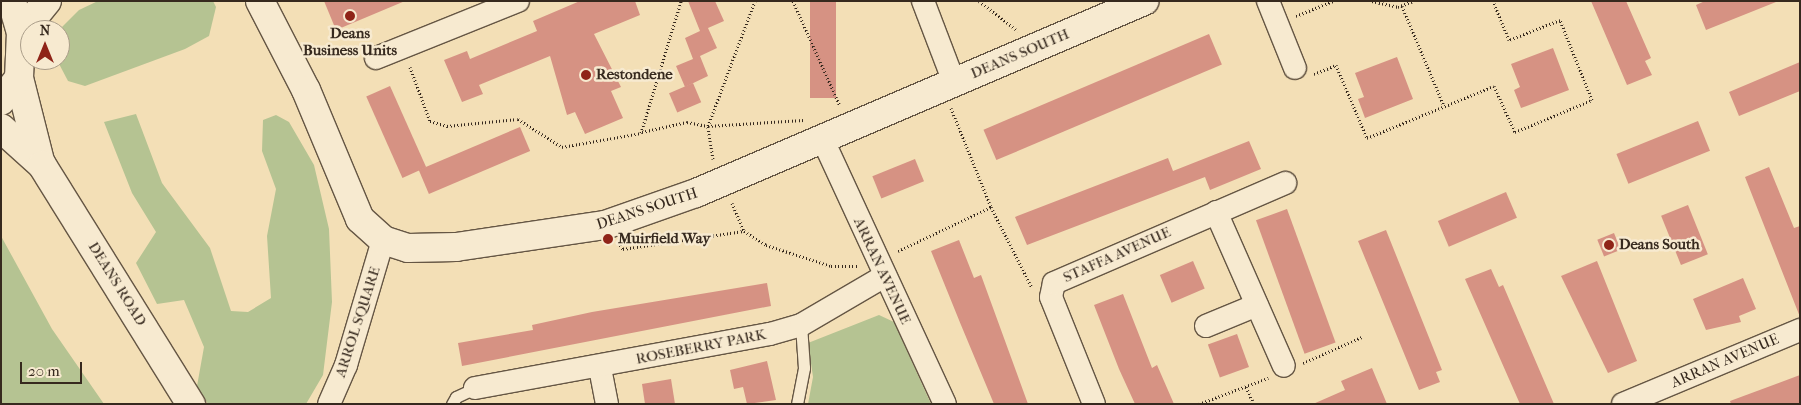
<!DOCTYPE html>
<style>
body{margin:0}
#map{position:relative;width:1801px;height:405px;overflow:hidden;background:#f3dfb6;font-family:"IM FELL French Canon",serif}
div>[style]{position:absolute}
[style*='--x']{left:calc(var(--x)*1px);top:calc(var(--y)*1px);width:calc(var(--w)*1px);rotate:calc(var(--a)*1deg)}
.green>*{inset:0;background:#b5c392}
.building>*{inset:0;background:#d69283;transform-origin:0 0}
.path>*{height:3px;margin-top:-1.5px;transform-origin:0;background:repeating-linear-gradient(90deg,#36291e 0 1px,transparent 0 3.5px)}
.roads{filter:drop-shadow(1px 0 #655644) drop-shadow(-1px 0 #655644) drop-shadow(0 1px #655644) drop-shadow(0 -1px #655644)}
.service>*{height:11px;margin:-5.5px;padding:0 5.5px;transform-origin:5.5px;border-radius:5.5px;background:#f7ead0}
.minor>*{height:22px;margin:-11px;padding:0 11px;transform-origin:11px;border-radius:11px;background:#f7ead0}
.tertiary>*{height:28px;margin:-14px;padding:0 14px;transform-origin:14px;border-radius:14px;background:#f7ead0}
.dots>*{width:14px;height:14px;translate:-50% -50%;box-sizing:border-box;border:2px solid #f7ead0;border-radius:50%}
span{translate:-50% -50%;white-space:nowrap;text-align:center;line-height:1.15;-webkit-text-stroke:5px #f7ead0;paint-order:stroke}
.poi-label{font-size:15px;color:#36291e;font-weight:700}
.left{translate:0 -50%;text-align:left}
.street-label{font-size:15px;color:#36291e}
.frame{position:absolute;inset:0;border:2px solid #36291e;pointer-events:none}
.north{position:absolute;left:20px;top:20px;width:50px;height:50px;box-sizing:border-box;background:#f7ead0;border:1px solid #aa9d89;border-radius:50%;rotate:0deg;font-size:14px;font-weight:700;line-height:20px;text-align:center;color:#36291e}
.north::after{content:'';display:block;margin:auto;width:18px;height:22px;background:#8f2418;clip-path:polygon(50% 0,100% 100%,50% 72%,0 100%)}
.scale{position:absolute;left:20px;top:362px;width:62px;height:22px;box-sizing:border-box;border:2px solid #36291e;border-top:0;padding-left:6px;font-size:15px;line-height:18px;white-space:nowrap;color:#36291e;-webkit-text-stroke:4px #f7ead0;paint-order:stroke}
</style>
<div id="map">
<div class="green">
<i style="clip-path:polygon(98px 1px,213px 1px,216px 7px,209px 36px,185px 49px,85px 86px,68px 81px,57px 60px,59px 30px,79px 10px)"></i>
<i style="clip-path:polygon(136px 114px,162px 183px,210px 248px,231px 311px,248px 312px,271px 298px,267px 236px,276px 189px,262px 151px,263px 120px,276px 115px,289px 122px,314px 165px,329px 229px,332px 302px,323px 375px,306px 404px,208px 404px,197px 386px,204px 347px,184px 300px,157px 304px,136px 263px,156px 232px,132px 193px,104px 122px)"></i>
<i style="clip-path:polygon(1px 236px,52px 329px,104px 404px,1px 404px)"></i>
<i style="clip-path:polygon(879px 315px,894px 322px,931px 404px,808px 404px,813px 377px,808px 343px)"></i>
</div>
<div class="building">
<i style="clip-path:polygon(324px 1px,405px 1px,336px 30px)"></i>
<i style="clip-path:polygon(580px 1px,635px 1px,640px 15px,594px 34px,621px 87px,611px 91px,623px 118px,585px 134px,575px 112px,567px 115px,550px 56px,479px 85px,483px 94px,462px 102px,444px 60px,467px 51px,470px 59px,537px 31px,533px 21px)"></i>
<i style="clip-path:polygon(688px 1px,715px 1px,724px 21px,708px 28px,717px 48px,700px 56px,708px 76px,685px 87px,676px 66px,693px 59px,685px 38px,700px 31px)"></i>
<i style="left:810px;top:1px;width:26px;height:97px"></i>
<i style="clip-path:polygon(1591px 1px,1626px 1px,1651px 58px,1645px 61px,1652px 75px,1627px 85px)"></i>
<i style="clip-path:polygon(1705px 1px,1776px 1px,1776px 2px,1706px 30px,1696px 5px)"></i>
<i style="left:1209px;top:34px;width:33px;height:245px;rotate:67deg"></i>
<i style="clip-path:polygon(1553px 48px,1569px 90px,1521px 108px,1514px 90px,1520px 87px,1511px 64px)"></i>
<i style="clip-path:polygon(1397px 57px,1413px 99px,1365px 118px,1358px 99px,1364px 97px,1355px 73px)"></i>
<i style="clip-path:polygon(1800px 62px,1800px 91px,1739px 116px,1729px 92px)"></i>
<i style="left:693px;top:83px;width:21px;height:26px;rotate:67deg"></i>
<i style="left:390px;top:86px;width:89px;height:26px;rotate:66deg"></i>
<i style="left:1698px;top:121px;width:32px;height:88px;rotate:68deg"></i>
<i style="left:520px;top:127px;width:26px;height:110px;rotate:67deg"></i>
<i style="clip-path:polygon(1249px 141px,1261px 169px,1210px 190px,1205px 177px,1027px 245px,1015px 217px,1168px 158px,1173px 171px)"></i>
<i style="left:915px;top:159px;width:24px;height:46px;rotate:68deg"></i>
<i style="clip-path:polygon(1769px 167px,1794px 228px,1800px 226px,1800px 317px,1745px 177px)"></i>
<i style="left:1506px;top:192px;width:28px;height:74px;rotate:67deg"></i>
<i style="left:1688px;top:205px;width:53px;height:29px;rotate:68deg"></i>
<i style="left:1287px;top:209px;width:142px;height:33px;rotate:70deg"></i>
<i style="clip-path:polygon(1386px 230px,1442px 370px,1436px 372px,1440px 382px,1419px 390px,1358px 241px)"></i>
<i style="left:1614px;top:233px;width:18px;height:18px;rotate:68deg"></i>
<i style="clip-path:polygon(959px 240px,974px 278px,981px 275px,1028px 404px,994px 404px,961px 325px,931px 251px)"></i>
<i style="left:1193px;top:261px;width:30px;height:36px;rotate:67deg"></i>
<i style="clip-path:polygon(1597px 261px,1637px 361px,1608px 373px,1561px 276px)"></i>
<i style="clip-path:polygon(1491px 269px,1499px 287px,1503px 285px,1554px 404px,1520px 404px,1465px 279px)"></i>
<i style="clip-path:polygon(1743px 278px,1756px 309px,1739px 316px,1741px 322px,1706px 330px,1693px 299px)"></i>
<i style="clip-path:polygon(767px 283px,771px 306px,462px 366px,458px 343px,533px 330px,532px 325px,592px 312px)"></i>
<i style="clip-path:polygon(1123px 294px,1152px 368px,1157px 365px,1174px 404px,1135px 404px,1119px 369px,1094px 305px)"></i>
<i style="left:1237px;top:334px;width:35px;height:31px;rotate:70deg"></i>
<i style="clip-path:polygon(767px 361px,776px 400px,747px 404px,743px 387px,734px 389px,730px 370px)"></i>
<i style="clip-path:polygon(1372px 368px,1387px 404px,1313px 404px,1345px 390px,1341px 381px)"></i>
<i style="clip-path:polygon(1800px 375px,1800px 404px,1731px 404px,1730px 401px)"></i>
<i style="clip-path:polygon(671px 379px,675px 404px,645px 404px,642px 384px)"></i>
</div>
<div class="path">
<i style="--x:793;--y:1;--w:115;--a:65.9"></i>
<i style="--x:979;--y:1;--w:49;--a:37.6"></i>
<i style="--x:1372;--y:1;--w:27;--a:13"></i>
<i style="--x:1398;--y:7;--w:16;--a:-22"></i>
<i style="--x:1402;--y:6;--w:108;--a:67.2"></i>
<i style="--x:1296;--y:16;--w:40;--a:-22"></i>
<i style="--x:410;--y:67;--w:58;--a:69.7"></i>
<i style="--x:430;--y:121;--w:18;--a:16"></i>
<i style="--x:447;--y:126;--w:71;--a:-5.6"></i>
<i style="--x:518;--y:119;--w:52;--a:32.5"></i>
<i style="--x:562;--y:147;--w:80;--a:-10"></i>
<i style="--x:641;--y:133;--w:138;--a:-73.1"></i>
<i style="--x:1314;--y:74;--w:24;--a:-22"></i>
<i style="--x:1336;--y:65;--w:79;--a:67"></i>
<i style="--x:1367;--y:138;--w:137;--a:-22.3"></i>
<i style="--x:1494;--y:86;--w:51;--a:65.5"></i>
<i style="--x:1515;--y:132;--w:83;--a:-22.6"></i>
<i style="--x:1592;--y:100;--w:86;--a:-111.8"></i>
<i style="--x:1560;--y:20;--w:55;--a:158.6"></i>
<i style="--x:1509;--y:40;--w:42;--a:-112.3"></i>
<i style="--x:951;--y:108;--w:107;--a:68"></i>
<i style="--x:991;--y:207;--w:89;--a:63.1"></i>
<i style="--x:642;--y:132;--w:46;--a:-12.5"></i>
<i style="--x:687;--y:122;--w:21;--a:11"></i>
<i style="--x:708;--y:126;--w:96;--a:-3.6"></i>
<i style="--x:713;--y:159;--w:33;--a:-99"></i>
<i style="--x:708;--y:126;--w:134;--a:-69.4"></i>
<i style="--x:732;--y:203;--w:30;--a:67"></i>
<i style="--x:744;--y:231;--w:26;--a:32"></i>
<i style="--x:766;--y:245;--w:68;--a:17.9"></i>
<i style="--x:831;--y:266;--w:26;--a:0"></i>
<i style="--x:620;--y:245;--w:5;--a:53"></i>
<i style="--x:623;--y:249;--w:122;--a:-8.5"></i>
<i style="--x:898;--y:251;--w:103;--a:-25.3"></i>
<i style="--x:1303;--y:363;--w:64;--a:-23.8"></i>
<i style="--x:1246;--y:387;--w:19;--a:65"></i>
<i style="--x:1199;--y:404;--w:74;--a:-20.6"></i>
</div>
<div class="roads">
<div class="service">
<i style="--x:452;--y:404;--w:8;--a:-60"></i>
<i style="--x:456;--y:397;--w:21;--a:-25"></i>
<i style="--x:797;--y:404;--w:37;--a:-79"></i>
<i style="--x:804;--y:368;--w:43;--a:-94"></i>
</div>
<div class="minor">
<i style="--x:923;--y:1;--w:87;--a:69.1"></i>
<i style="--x:1268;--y:1;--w:72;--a:68.1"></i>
<i style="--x:376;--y:58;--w:153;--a:-21.9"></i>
<i style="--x:822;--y:138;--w:293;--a:65.2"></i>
<i style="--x:1216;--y:212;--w:168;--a:66.2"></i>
<i style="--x:1206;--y:326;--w:55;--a:-22.4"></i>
<i style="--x:600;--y:368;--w:37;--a:79"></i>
<i style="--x:475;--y:388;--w:300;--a:-10.4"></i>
<i style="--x:770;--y:334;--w:32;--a:-16"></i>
<i style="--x:801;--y:325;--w:95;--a:-30.3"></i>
<i style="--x:329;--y:404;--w:43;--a:-66.4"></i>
<i style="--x:346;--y:365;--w:130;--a:-73.5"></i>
<i style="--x:1094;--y:404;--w:115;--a:-111.9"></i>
<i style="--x:1051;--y:297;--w:14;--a:-78"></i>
<i style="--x:1054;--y:283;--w:252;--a:-23.4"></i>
<i style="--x:1623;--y:404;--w:192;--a:-22.7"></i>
</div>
<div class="tertiary">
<i style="--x:260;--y:1;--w:100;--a:62.7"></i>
<i style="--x:306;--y:90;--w:140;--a:67.3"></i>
<i style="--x:360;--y:219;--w:31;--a:42"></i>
<i style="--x:383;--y:240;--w:26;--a:18"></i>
<i style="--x:408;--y:248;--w:48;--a:-1.2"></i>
<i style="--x:456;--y:247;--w:151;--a:-8.4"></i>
<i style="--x:605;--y:225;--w:96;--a:-19.4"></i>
<i style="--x:696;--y:193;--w:488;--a:-23.2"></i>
<i style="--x:21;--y:33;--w:41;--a:-50.9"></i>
<i style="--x:19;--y:78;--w:86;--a:75.8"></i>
<i style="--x:1;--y:101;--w:29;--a:-52"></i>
<i style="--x:19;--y:78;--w:45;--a:-87.5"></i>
<i style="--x:21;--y:33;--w:33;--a:-106"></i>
<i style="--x:1;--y:128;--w:55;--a:42.1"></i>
<i style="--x:42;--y:165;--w:282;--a:58.1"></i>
</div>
</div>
<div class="dots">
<i style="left:350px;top:16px;background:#8f2418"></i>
<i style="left:586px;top:75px;background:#8f2418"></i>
<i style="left:608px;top:239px;background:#8f2418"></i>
<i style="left:1609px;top:245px;background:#8f2418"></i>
</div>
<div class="poi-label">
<span style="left:350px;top:42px">Deans<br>Business Units</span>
<span class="left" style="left:596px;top:75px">Restondene</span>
<span class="left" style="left:618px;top:239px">Muirfield Way</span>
<span class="left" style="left:1619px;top:245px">Deans South</span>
</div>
<div class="street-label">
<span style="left:1020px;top:54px;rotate:-23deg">DEANS SOUTH</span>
<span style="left:647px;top:209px;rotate:-18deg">DEANS SOUTH</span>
<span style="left:1117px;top:255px;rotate:-24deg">STAFFA AVENUE</span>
<span style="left:882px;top:271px;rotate:65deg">ARRAN AVENUE</span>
<span style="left:117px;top:284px;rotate:58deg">DEANS ROAD</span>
<span style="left:358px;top:322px;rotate:-72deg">ARROL SQUARE</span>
<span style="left:701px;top:347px;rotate:-11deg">ROSEBERRY PARK</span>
<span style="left:1725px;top:361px;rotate:-23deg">ARRAN AVENUE</span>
</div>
<div class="frame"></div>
<div class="north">N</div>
<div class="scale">20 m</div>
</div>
